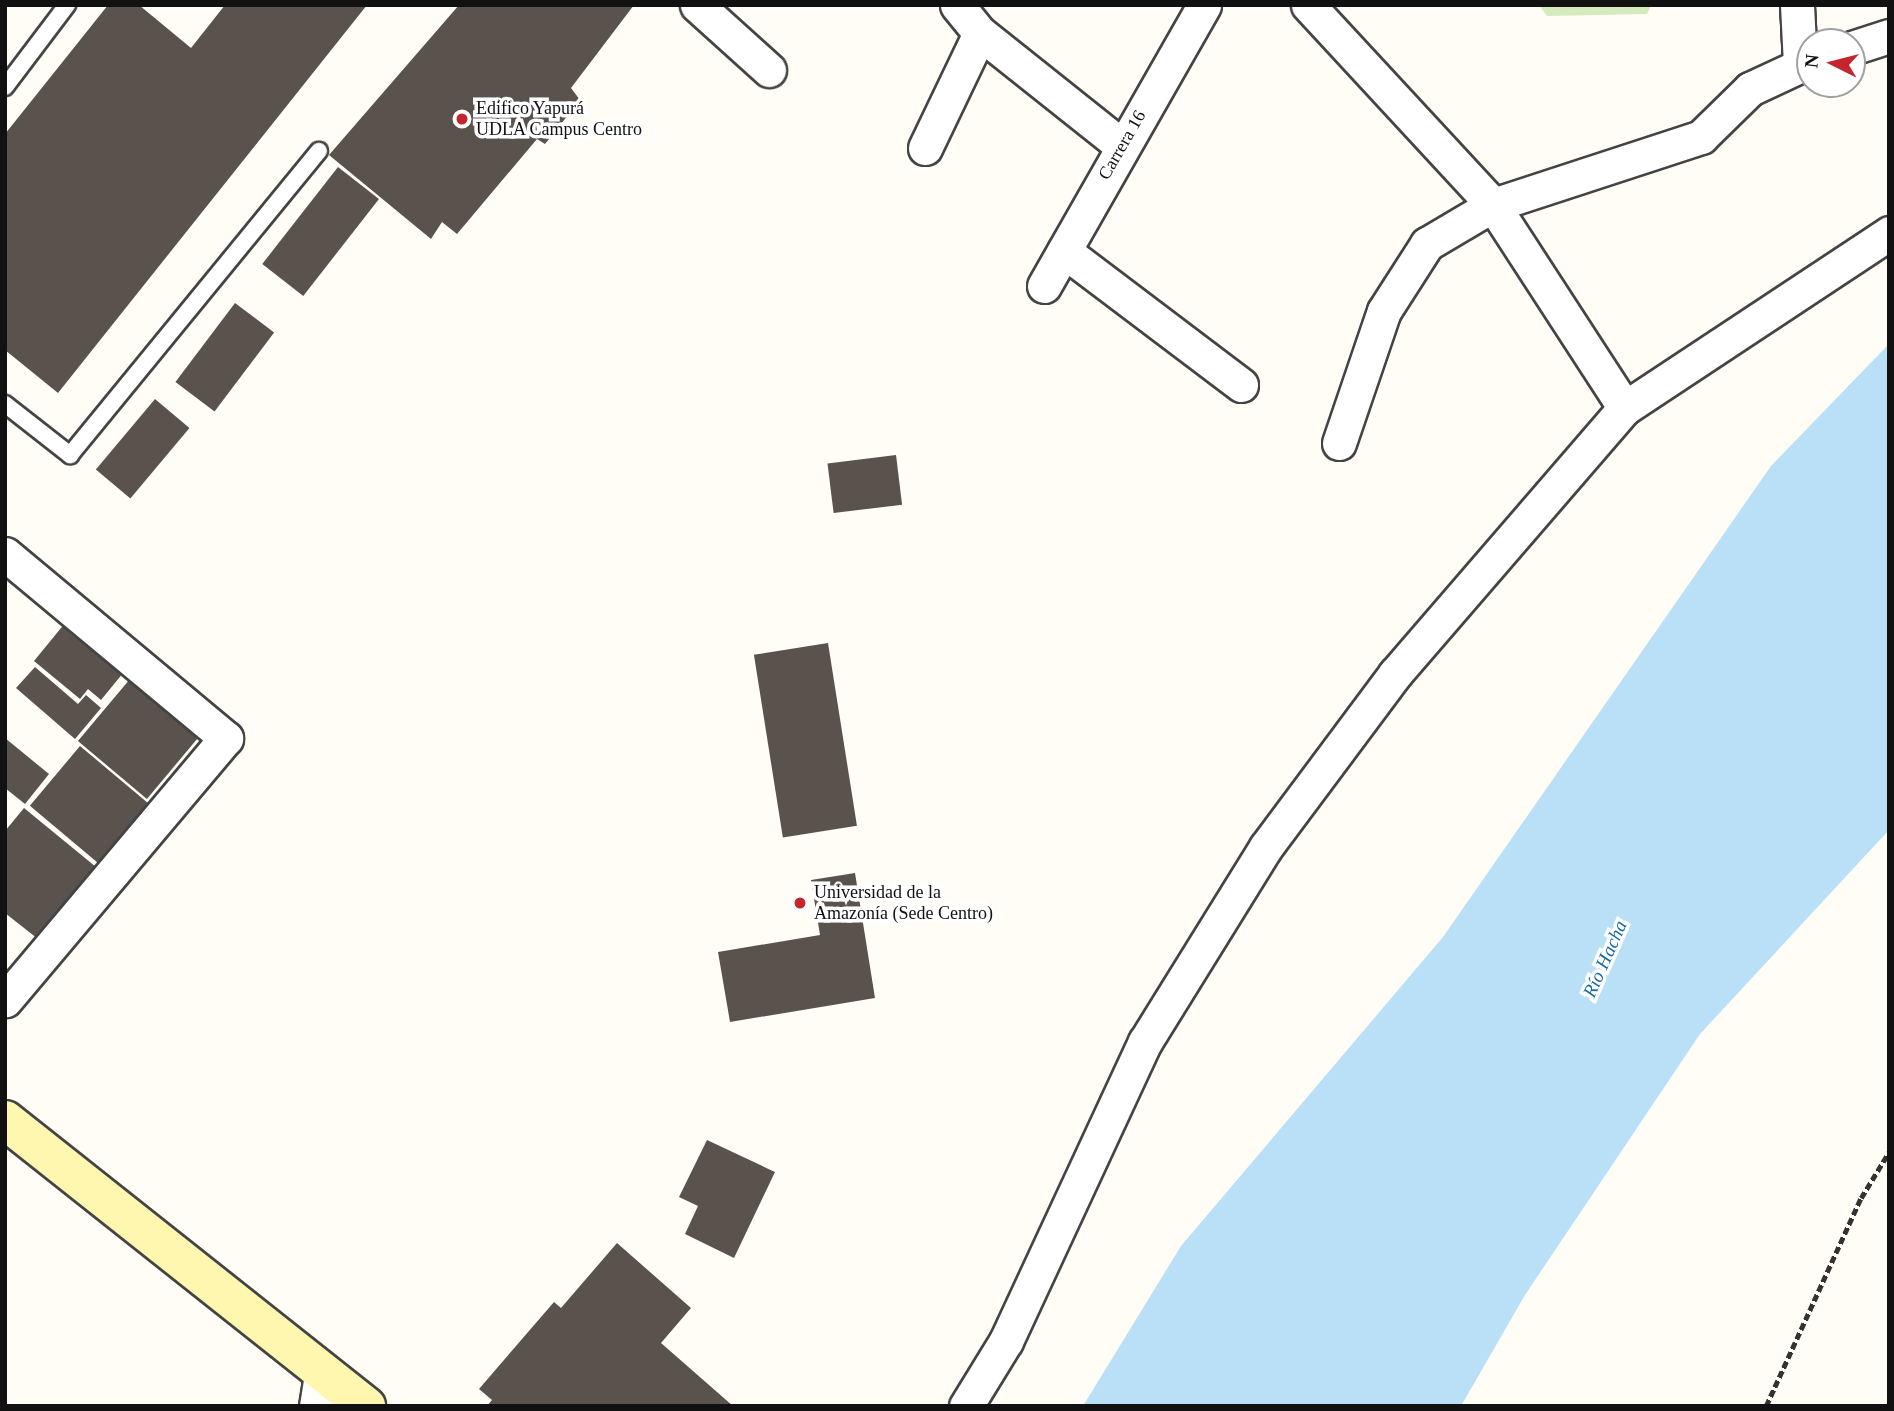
<!DOCTYPE html>
<meta charset="utf-8">
<style>
body{margin:0}
#map{position:relative;width:1894px;height:1411px;overflow:hidden;background:#fffdf5;font-family:Georgia,serif}
div>[style]{position:absolute}
[style*='--x']{left:calc(var(--x)*1px);top:calc(var(--y)*1px);width:calc(var(--w)*1px);rotate:calc(var(--a)*1deg)}
.green>*{inset:0;background:#d5ebbd}
.water>*{inset:0;background:#b9e0f7}
.building>*{inset:0;background:#5a524d;transform-origin:0 0}
.path>*{height:4.5px;margin-top:-2.25px;transform-origin:0;background:repeating-linear-gradient(90deg,#333 0 7px,transparent 0 10.5px)}
.roads{filter:drop-shadow(2px 0 #444) drop-shadow(-2px 0 #444) drop-shadow(0 2px #444) drop-shadow(0 -2px #444)}
.lane>*{height:16px;margin:-8px;padding:0 8px;transform-origin:8px;border-radius:8px;background:#fff}
.street>*{height:33px;margin:-16.5px;padding:0 16.5px;transform-origin:16.5px;border-radius:16.5px;background:#fff}
.secondary>*{height:38px;margin:-19px;padding:0 19px;transform-origin:19px;border-radius:19px;background:#fff6b0}
.dots>*{width:19px;height:19px;translate:-50% -50%;box-sizing:border-box;border:4px solid #fff;border-radius:50%}
span{translate:-50% -50%;white-space:nowrap;text-align:center;line-height:1.15;-webkit-text-stroke:7px #fff;paint-order:stroke}
.poi-label{font-size:18px;color:#111}
.left{translate:0 -50%;text-align:left}
.street-label{font-size:18px;color:#111}
.water-label{font-size:19px;color:#1768a6;font-style:italic}
.frame{position:absolute;inset:0;border:7px solid #111;pointer-events:none}
.north{position:absolute;left:1796px;top:28px;width:70px;height:70px;box-sizing:border-box;background:#fff;border:2px solid #a0a0a0;border-radius:50%;rotate:276deg;font-size:19px;font-weight:700;line-height:28px;text-align:center;color:#111}
.north::after{content:'';display:block;margin:auto;width:24px;height:32px;background:#c4262e;clip-path:polygon(50% 0,100% 100%,50% 72%,0 100%)}
</style>
<div id="map">
<div class="green">
<i style="clip-path:polygon(1539px 5px,1651px 5px,1647px 14px,1547px 16px)"></i>
</div>
<div class="water">
<i style="clip-path:polygon(1889px 344px,1889px 830px,1700px 1034px,1525px 1295px,1461px 1406px,1083px 1406px,1181px 1246px,1443px 937px,1771px 466px)"></i>
</div>
<div class="building">
<i style="clip-path:polygon(108px 5px,139px 5px,191px 48px,225px 5px,367px 5px,58px 393px,5px 350px,5px 134px)"></i>
<i style="clip-path:polygon(459px 5px,634px 5px,571px 88px,580px 100px,545px 144px,537px 139px,457px 234px,442px 222px,431px 239px,329px 155px)"></i>
<i style="left:338px;top:167px;width:52px;height:123px;rotate:38deg"></i>
<i style="left:235px;top:303px;width:49px;height:99px;rotate:37deg"></i>
<i style="left:155px;top:399px;width:45px;height:92px;rotate:40deg"></i>
<i style="left:896px;top:455px;width:50px;height:69px;rotate:83deg"></i>
<i style="clip-path:polygon(70px 617px,128px 667px,101px 700px,88px 689px,80px 699px,34px 661px)"></i>
<i style="left:828px;top:643px;width:185px;height:75px;rotate:81deg"></i>
<i style="clip-path:polygon(35px 667px,78px 704px,86px 695px,101px 708px,75px 739px,16px 688px)"></i>
<i style="left:130px;top:679px;width:90px;height:81px;rotate:40deg"></i>
<i style="clip-path:polygon(5px 738px,49px 774px,25px 804px,5px 788px)"></i>
<i style="left:80px;top:746px;width:89px;height:78px;rotate:40deg"></i>
<i style="clip-path:polygon(24px 808px,96px 867px,38px 939px,5px 913px,5px 831px)"></i>
<i style="clip-path:polygon(855px 873px,875px 998px,730px 1022px,718px 952px,820px 935px,811px 880px)"></i>
<i style="clip-path:polygon(707px 1140px,775px 1172px,734px 1258px,685px 1234px,698px 1206px,679px 1197px)"></i>
<i style="clip-path:polygon(617px 1243px,691px 1308px,661px 1343px,733px 1406px,487px 1406px,492px 1400px,479px 1389px,554px 1302px,561px 1308px)"></i>
</div>
<div class="path">
<i style="--x:1766;--y:1406;--w:229;--a:-65.5"></i>
<i style="--x:1861;--y:1198;--w:54;--a:-58.7"></i>
</div>
<div class="roads">
<div class="lane">
<i style="--x:5;--y:87;--w:103;--a:-52.9"></i>
<i style="--x:5;--y:404;--w:83;--a:38.1"></i>
<i style="--x:70;--y:455;--w:393;--a:-50.7"></i>
</div>
<div class="street">
<i style="--x:697;--y:5;--w:97;--a:42.1"></i>
<i style="--x:957;--y:5;--w:36;--a:51"></i>
<i style="--x:980;--y:33;--w:180;--a:38.5"></i>
<i style="--x:1308;--y:5;--w:272;--a:47.2"></i>
<i style="--x:1493;--y:205;--w:242;--a:57"></i>
<i style="--x:1797;--y:5;--w:59;--a:87.1"></i>
<i style="--x:1852;--y:48;--w:39;--a:-18"></i>
<i style="--x:925;--y:148;--w:127;--a:-64.4"></i>
<i style="--x:1064;--y:251;--w:222;--a:37.1"></i>
<i style="--x:1044;--y:286;--w:323;--a:-60.3"></i>
<i style="--x:1339;--y:443;--w:139;--a:-71.2"></i>
<i style="--x:1384;--y:311;--w:80;--a:-57.3"></i>
<i style="--x:1427;--y:244;--w:77;--a:-30.6"></i>
<i style="--x:1493;--y:205;--w:219;--a:-18.1"></i>
<i style="--x:1701;--y:137;--w:69;--a:-44.4"></i>
<i style="--x:1750;--y:89;--w:66;--a:-25"></i>
<i style="--x:5;--y:554;--w:288;--a:39.8"></i>
<i style="--x:226;--y:738;--w:343;--a:130.1"></i>
<i style="--x:316;--y:1406;--w:33;--a:-81"></i>
<i style="--x:966;--y:1406;--w:76;--a:-58.4"></i>
<i style="--x:1006;--y:1341;--w:330;--a:-65.1"></i>
<i style="--x:1145;--y:1042;--w:229;--a:-58.2"></i>
<i style="--x:1266;--y:847;--w:216;--a:-53.3"></i>
<i style="--x:1395;--y:674;--w:352;--a:-49.2"></i>
<i style="--x:1625;--y:408;--w:317;--a:-33.5"></i>
</div>
<div class="secondary">
<i style="--x:5;--y:1120;--w:461;--a:38.4"></i>
</div>
</div>
<div class="dots">
<i style="left:462px;top:119px;background:#c4262e"></i>
<i style="left:800px;top:903px;background:#c4262e"></i>
</div>
<div class="poi-label">
<span class="left" style="left:476px;top:119px">Edifico Yapurá<br>UDLA Campus Centro</span>
<span class="left" style="left:814px;top:903px">Universidad de la<br>Amazonía (Sede Centro)</span>
</div>
<div class="street-label">
<span style="left:1122px;top:145px;rotate:-60deg">Carrera 16</span>
</div>
<div class="water-label">
<span style="left:1605px;top:959px;rotate:-66deg">Río Hacha</span>
</div>
<div class="frame"></div>
<div class="north">N</div>
</div>
